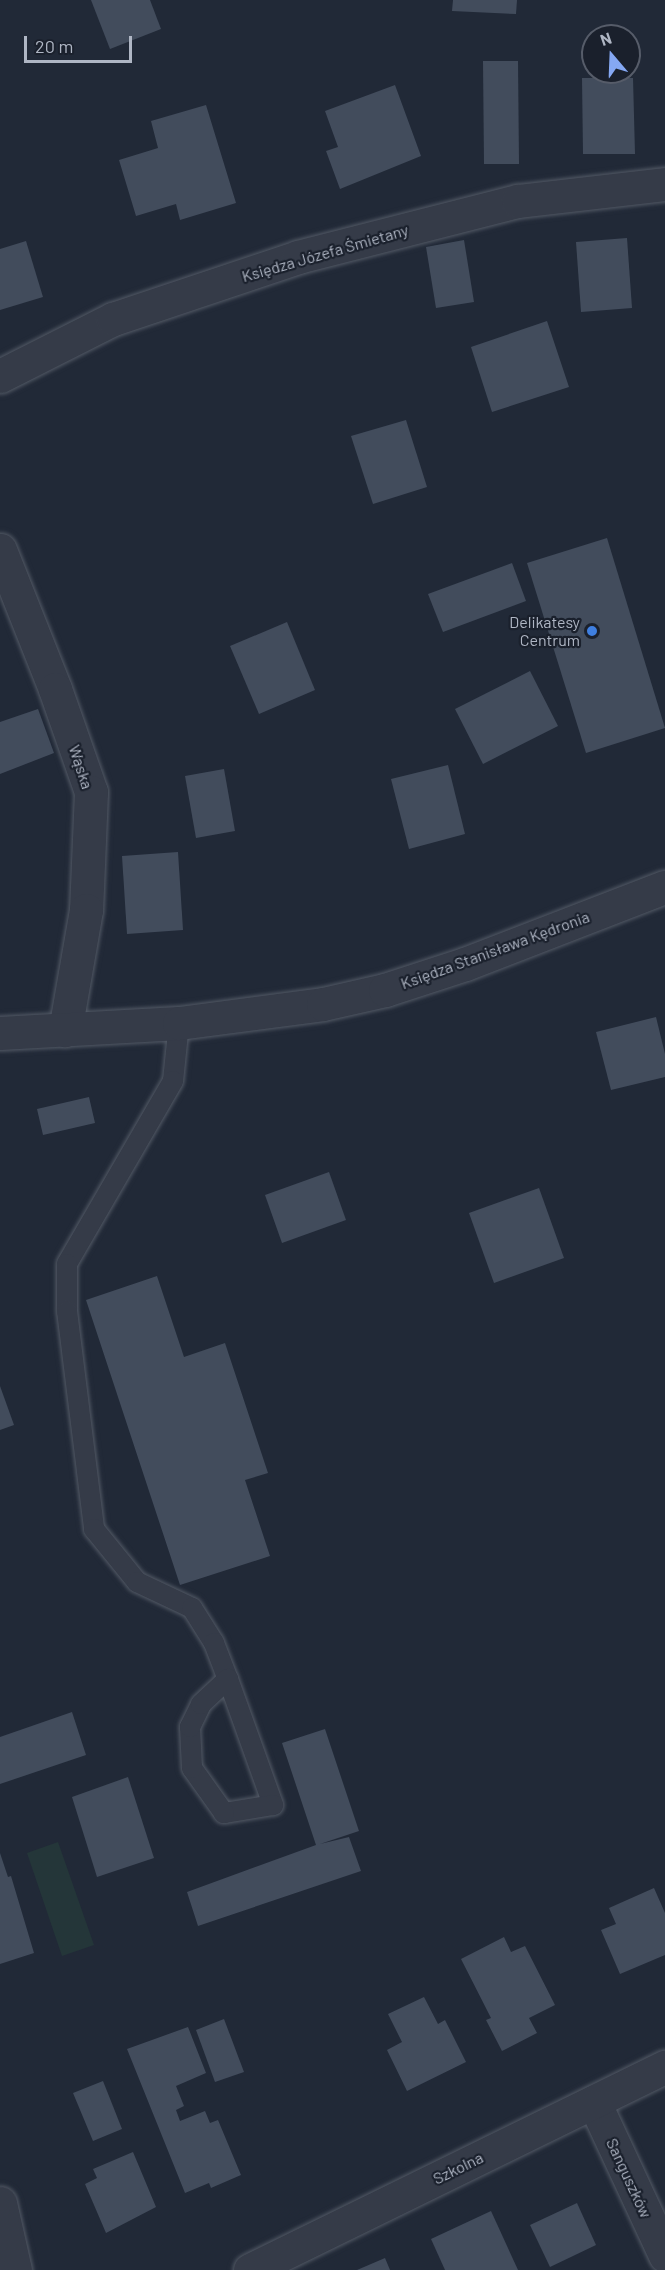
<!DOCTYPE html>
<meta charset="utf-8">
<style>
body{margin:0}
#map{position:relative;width:665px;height:2270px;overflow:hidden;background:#212937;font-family:Barlow,sans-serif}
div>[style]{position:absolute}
.green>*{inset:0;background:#243639}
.building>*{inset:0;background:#424c5c}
.roads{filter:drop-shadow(0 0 2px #525965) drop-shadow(0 0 2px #525965)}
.service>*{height:20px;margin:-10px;padding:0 10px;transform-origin:10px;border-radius:10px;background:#353b48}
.minor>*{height:33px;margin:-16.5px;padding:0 16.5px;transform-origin:16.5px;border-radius:16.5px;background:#353b48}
.dots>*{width:16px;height:16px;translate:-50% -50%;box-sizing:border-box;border:3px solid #1a202c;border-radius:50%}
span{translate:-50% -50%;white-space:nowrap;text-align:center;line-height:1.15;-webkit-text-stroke:4.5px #1a202c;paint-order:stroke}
.street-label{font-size:16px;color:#afb6c4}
.poi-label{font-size:16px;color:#afb6c4}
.right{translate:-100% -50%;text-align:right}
.north{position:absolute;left:581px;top:24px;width:60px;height:60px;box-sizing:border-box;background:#1a202c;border:2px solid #565c69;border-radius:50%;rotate:341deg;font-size:16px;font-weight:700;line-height:24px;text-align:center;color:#afb6c4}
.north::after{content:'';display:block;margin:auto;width:21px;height:27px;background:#85a8f3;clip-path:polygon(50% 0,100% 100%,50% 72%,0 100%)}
.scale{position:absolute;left:24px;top:36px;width:108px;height:27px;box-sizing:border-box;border:3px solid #afb6c4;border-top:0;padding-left:8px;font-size:18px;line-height:21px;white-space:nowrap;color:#afb6c4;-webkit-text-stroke:4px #1a202c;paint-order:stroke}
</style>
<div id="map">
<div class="green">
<i style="clip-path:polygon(58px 1842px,94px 1945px,62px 1956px,27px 1853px)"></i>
</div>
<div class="building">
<i style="clip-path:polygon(91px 0,150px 0,161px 29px,110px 49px)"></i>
<i style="clip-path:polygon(453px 0,517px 0,516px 14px,452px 11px)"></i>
<i style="clip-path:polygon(483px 61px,518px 61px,519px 164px,484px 164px)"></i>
<i style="clip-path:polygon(582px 78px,633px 78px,635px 154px,583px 154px)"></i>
<i style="clip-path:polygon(395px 85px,421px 156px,340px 189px,326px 151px,338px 147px,325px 111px)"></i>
<i style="clip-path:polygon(206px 105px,236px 203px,180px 220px,176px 204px,136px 216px,119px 160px,158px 148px,151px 121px)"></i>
<i style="clip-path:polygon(627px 238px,632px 308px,581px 312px,576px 242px)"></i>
<i style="clip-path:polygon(464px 240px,474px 302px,436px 308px,426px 247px)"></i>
<i style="clip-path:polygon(26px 241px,43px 297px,0 310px,0 249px)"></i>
<i style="clip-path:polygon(547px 321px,569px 387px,492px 412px,471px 347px)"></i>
<i style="clip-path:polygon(406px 420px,427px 487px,373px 504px,351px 436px)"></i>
<i style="clip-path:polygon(607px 538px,665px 728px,586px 753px,527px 563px)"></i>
<i style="clip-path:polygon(512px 563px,526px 601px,443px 632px,428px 594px)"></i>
<i style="clip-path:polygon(287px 622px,315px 690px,259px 714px,230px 646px)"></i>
<i style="clip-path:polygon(530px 671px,558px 726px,483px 764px,455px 709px)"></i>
<i style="clip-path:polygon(38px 709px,54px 753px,0 774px,0 722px)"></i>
<i style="clip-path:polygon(448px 765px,465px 834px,409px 849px,391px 779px)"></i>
<i style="clip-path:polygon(224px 769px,235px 831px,196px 838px,185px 776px)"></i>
<i style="clip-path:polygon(178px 852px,183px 930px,127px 934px,122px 856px)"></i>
<i style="clip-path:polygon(656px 1017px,665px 1054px,665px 1077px,611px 1090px,596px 1032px)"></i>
<i style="clip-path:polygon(89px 1097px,95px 1123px,43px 1135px,37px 1109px)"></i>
<i style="clip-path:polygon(329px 1172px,346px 1220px,282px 1243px,265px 1195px)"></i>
<i style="clip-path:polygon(539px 1188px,564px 1258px,494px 1283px,469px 1213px)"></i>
<i style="clip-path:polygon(157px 1276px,184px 1357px,225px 1343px,268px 1473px,245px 1480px,270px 1556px,180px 1585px,86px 1300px)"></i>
<i style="clip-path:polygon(0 1386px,14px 1425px,0 1430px)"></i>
<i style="clip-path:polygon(72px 1712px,86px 1755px,0 1784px,0 1737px)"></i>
<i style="clip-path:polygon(325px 1729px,359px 1831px,320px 1844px,349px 1837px,361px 1871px,198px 1926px,187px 1892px,316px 1845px,282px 1743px)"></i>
<i style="clip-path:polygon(128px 1777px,154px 1858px,97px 1877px,72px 1797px)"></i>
<i style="clip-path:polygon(0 1853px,8px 1877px,11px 1876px,34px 1953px,0 1964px)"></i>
<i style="clip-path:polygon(654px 1888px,665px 1913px,665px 1955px,620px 1974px,601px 1930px,616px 1924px,609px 1908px)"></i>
<i style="clip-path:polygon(504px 1937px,511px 1952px,525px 1946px,555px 2005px,529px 2018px,537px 2033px,502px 2051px,486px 2020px,491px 2018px,461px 1959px)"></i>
<i style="clip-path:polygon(424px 1997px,438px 2024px,445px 2020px,466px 2062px,407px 2091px,387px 2050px,402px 2042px,388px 2014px)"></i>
<i style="clip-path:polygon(224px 2019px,244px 2072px,215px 2082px,196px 2030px)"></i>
<i style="clip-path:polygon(188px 2027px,206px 2073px,176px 2086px,184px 2106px,176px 2110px,180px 2121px,205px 2111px,210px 2123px,218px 2120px,241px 2175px,211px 2188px,209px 2183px,185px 2193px,127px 2049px)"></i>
<i style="clip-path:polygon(103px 2081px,122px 2129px,93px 2141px,73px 2093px)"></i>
<i style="clip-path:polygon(133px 2152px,156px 2207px,106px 2233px,85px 2184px,97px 2178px,93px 2169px)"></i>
<i style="clip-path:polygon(577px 2203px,596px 2245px,550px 2267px,530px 2225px)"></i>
<i style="clip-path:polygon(491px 2211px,518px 2270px,445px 2270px,431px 2239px)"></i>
<i style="clip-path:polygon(385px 2258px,390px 2270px,357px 2270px)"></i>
</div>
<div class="roads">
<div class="service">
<i style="left:179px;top:1023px;width:58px;rotate:95.9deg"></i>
<i style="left:173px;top:1081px;width:211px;rotate:120.1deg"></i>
<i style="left:67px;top:1264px;width:47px;rotate:90deg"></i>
<i style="left:67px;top:1311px;width:220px;rotate:82.9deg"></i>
<i style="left:94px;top:1529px;width:68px;rotate:50.9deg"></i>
<i style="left:137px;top:1582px;width:61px;rotate:25.3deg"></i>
<i style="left:192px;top:1608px;width:41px;rotate:57.8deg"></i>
<i style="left:214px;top:1643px;width:39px;rotate:69deg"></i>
<i style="left:228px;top:1679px;width:134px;rotate:70.3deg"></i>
<i style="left:273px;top:1805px;width:50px;rotate:170.7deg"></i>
<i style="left:224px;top:1813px;width:55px;rotate:-125.4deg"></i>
<i style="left:192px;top:1768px;width:41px;rotate:-92.8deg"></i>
<i style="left:190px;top:1727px;width:25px;rotate:-64deg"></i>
<i style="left:201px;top:1704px;width:37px;rotate:-43deg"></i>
</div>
<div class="minor">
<i style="left:0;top:376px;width:127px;rotate:-26.8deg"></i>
<i style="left:113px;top:319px;width:195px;rotate:-18.5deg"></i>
<i style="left:298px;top:257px;width:227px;rotate:-14.3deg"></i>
<i style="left:518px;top:201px;width:148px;rotate:-6.6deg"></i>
<i style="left:0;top:550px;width:149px;rotate:68.4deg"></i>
<i style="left:55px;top:689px;width:109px;rotate:70.7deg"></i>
<i style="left:91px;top:792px;width:118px;rotate:92.4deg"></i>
<i style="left:86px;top:910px;width:122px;rotate:99.9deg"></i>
<i style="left:0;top:1033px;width:179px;rotate:-3.2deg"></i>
<i style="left:179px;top:1023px;width:145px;rotate:-7.5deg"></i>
<i style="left:323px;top:1004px;width:64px;rotate:-12.7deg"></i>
<i style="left:385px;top:990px;width:84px;rotate:-18deg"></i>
<i style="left:465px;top:964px;width:214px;rotate:-21.1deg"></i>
<i style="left:594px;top:2102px;width:169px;rotate:65.1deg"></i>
<i style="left:0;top:2203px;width:69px;rotate:77.4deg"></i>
<i style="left:250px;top:2270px;width:462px;rotate:-26.1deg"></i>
</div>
</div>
<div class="dots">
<i style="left:592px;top:631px;background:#3f7fe0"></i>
</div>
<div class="street-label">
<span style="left:325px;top:253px;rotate:-16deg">Księdza Józefa Śmietany</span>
<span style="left:81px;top:767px;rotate:72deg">Wąska</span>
<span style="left:495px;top:950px;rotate:-20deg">Księdza Stanisława Kędronia</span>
<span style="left:458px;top:2168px;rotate:-26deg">Szkolna</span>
<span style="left:629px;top:2178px;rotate:65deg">Sanguszków</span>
</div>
<div class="poi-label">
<span class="right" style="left:580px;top:631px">Delikatesy<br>Centrum</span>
</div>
<div class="north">N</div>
<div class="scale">20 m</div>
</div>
